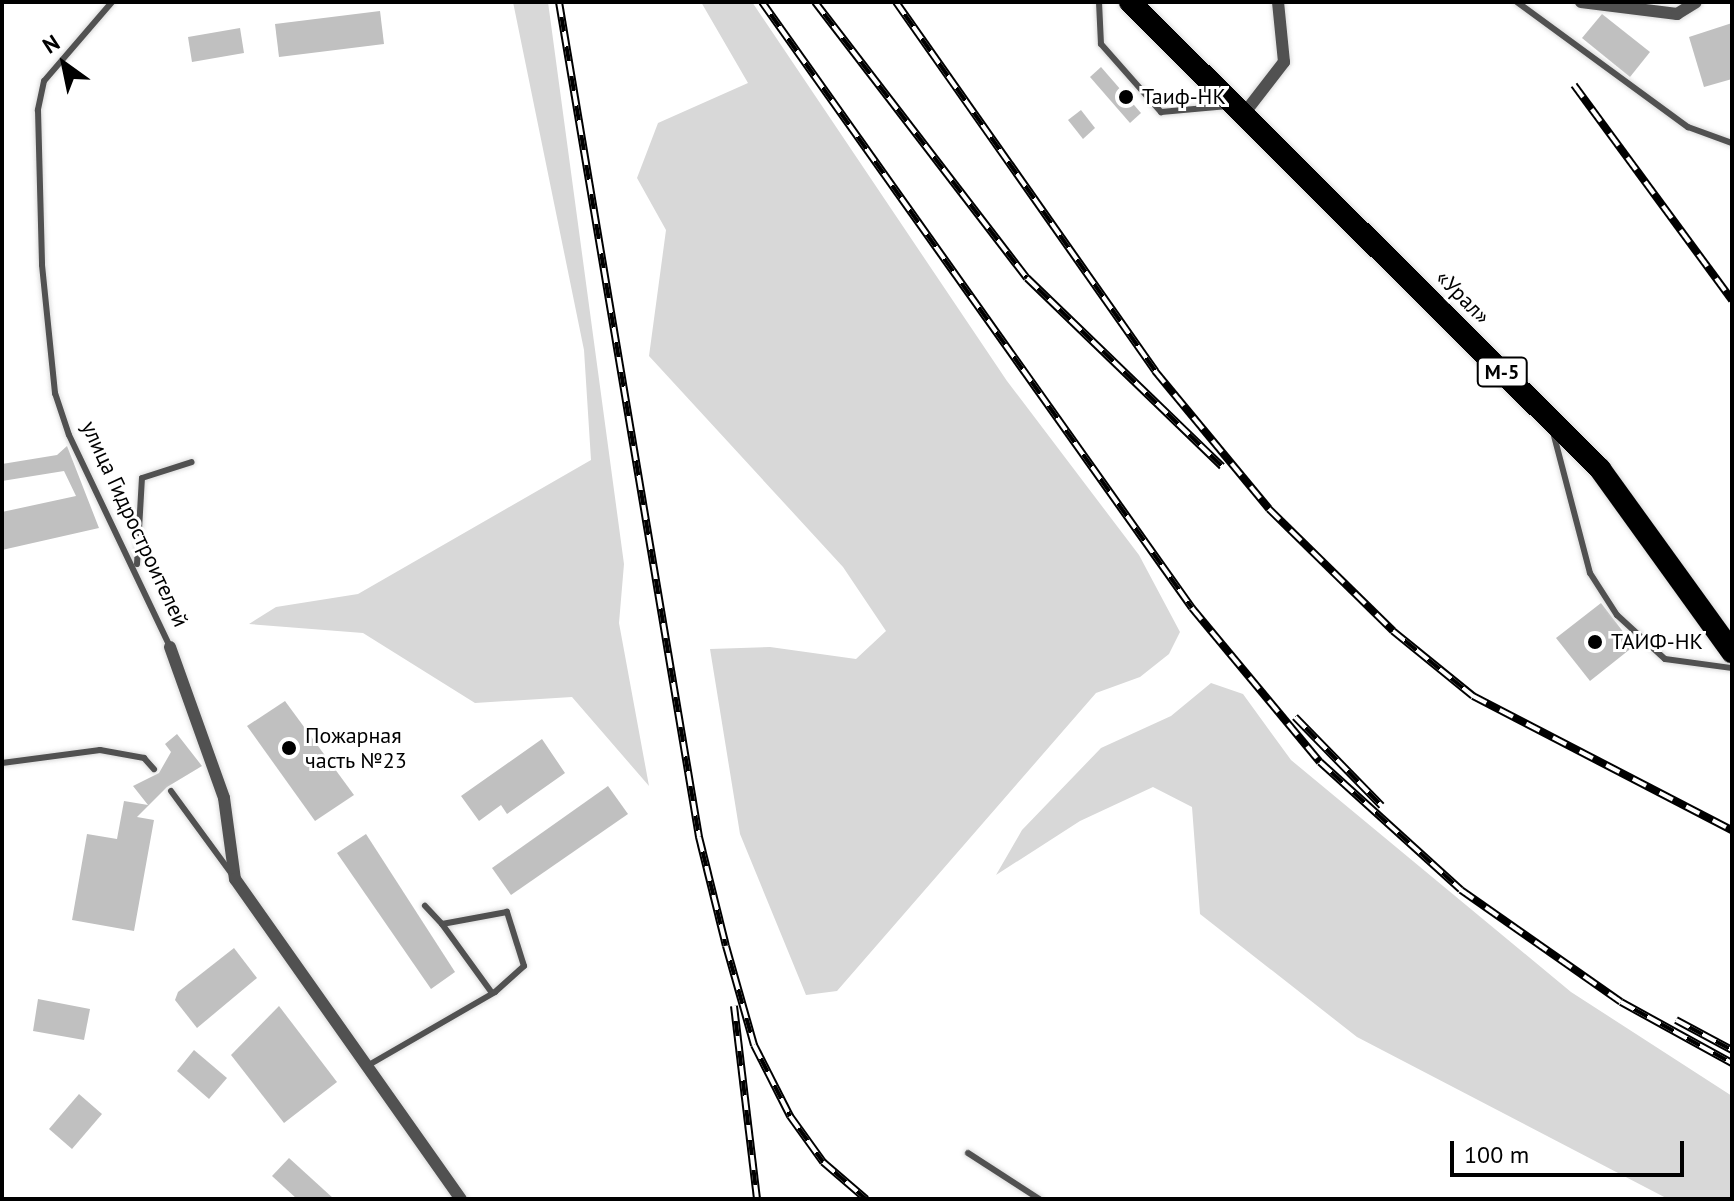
<!DOCTYPE html>
<meta charset="utf-8">
<style>
body{margin:0}
#map{position:relative;width:1734px;height:1201px;overflow:hidden;background:#fff;font-family:"PT Sans",sans-serif}
div>[style]{position:absolute}
.green>*{inset:0;background:#d8d8d8}
.building>*{inset:0;background:#c0c0c0}
.roads{filter:drop-shadow(0 0 2px #dbdbdb) drop-shadow(0 0 2px #dbdbdb)}
.lane>*{height:6px;margin:-3px;padding:0 3px;transform-origin:3px;border-radius:3px;background:#515151}
.street>*{height:12px;margin:-6px;padding:0 6px;transform-origin:6px;border-radius:6px;background:#515151}
.highway>*{height:22px;margin:-11px;padding:0 11px;transform-origin:11px;border-radius:11px;background:#000}
.rail>*{height:8px;margin-top:-4px;transform-origin:0;background:repeating-linear-gradient(90deg,#fff 0 15px,#000 0 30px);box-sizing:border-box;border-block:2px solid #000}
.dots>*{width:22px;height:22px;translate:-50% -50%;box-sizing:border-box;border:4px solid #fff;border-radius:50%}
span{translate:-50% -50%;white-space:nowrap;text-align:center;line-height:1.15;-webkit-text-stroke:6px #fff;paint-order:stroke}
.shield-label span{padding:2px 6px;background:#fff;border:2px solid;border-radius:6px;-webkit-text-stroke-width:0}
.shield-label{font-size:20px;color:#000;font-weight:700}
.poi-label{font-size:22px;color:#000}
.left{translate:0 -50%;text-align:left}
.street-label{font-size:22px;color:#000}
.frame{position:absolute;inset:0;border:4px solid #000;pointer-events:none}
.north{position:absolute;left:24px;top:24px;width:80px;height:80px;-webkit-text-stroke:6px #fff;paint-order:stroke;rotate:327deg;font-size:22px;font-weight:700;line-height:32px;text-align:center;color:#000}
.north::after{content:'';display:block;margin:auto;width:28px;height:36px;background:#000;clip-path:polygon(50% 0,100% 100%,50% 72%,0 100%)}
.scale{position:absolute;left:1450px;top:1141px;width:234px;height:36px;box-sizing:border-box;border:4px solid #000;border-top:0;padding-left:10px;font-size:24px;line-height:28px;white-space:nowrap;color:#000;-webkit-text-stroke:6px #fff;paint-order:stroke}
</style>
<div id="map">
<div class="green">
<i style="clip-path:polygon(513px 2px,548px 2px,624px 564px,619px 623px,649px 786px,572px 697px,475px 703px,363px 633px,249px 624px,276px 607px,358px 594px,591px 460px,584px 350px)"></i>
<i style="clip-path:polygon(701px 2px,752px 2px,1007px 381px,1139px 555px,1180px 632px,1169px 654px,1140px 677px,1096px 693px,837px 991px,806px 995px,740px 834px,710px 649px,770px 647px,856px 659px,886px 631px,843px 567px,649px 356px,666px 230px,637px 178px,658px 123px,748px 83px)"></i>
<i style="clip-path:polygon(1211px 683px,1243px 694px,1291px 760px,1571px 992px,1732px 1096px,1732px 1199px,1668px 1199px,1357px 1037px,1200px 914px,1192px 807px,1153px 787px,1080px 821px,996px 875px,1022px 830px,1101px 748px,1171px 716px)"></i>
</div>
<div class="building">
<i style="clip-path:polygon(380px 11px,384px 44px,279px 57px,275px 24px)"></i>
<i style="clip-path:polygon(1602px 14px,1650px 52px,1630px 77px,1582px 38px)"></i>
<i style="clip-path:polygon(1732px 23px,1732px 79px,1704px 87px,1689px 37px)"></i>
<i style="clip-path:polygon(240px 28px,244px 53px,192px 62px,188px 37px)"></i>
<i style="clip-path:polygon(1101px 67px,1141px 113px,1130px 123px,1090px 77px)"></i>
<i style="clip-path:polygon(1081px 110px,1095px 128px,1083px 139px,1068px 120px)"></i>
<i style="clip-path:polygon(67px 446px,99px 528px,2px 550px,2px 512px,76px 496px,64px 471px,2px 481px,2px 464px,57px 455px)"></i>
<i style="clip-path:polygon(1601px 603px,1634px 646px,1590px 681px,1556px 638px)"></i>
<i style="clip-path:polygon(285px 701px,354px 795px,315px 821px,247px 726px)"></i>
<i style="clip-path:polygon(177px 734px,202px 766px,167px 787px,137px 817px,154px 820px,134px 931px,72px 920px,87px 834px,117px 839px,124px 801px,148px 805px,133px 786px,159px 773px,171px 752px,165px 744px)"></i>
<i style="clip-path:polygon(542px 739px,565px 773px,507px 814px,501px 805px,479px 821px,461px 796px)"></i>
<i style="clip-path:polygon(608px 786px,628px 814px,511px 895px,492px 868px)"></i>
<i style="clip-path:polygon(366px 834px,455px 972px,431px 989px,337px 853px)"></i>
<i style="clip-path:polygon(234px 948px,257px 978px,197px 1028px,175px 1000px,178px 992px)"></i>
<i style="clip-path:polygon(38px 999px,90px 1009px,84px 1040px,33px 1031px)"></i>
<i style="clip-path:polygon(279px 1006px,337px 1082px,284px 1123px,231px 1055px)"></i>
<i style="clip-path:polygon(194px 1050px,227px 1078px,209px 1099px,177px 1071px)"></i>
<i style="clip-path:polygon(79px 1094px,102px 1114px,72px 1149px,49px 1129px)"></i>
<i style="clip-path:polygon(289px 1158px,334px 1199px,297px 1199px,272px 1176px)"></i>
</div>
<div class="roads">
<div class="lane">
<i style="left:112px;top:2px;width:104px;rotate:130.7deg"></i>
<i style="left:44px;top:81px;width:30px;rotate:102deg"></i>
<i style="left:38px;top:110px;width:155px;rotate:88.5deg"></i>
<i style="left:42px;top:265px;width:129px;rotate:84.2deg"></i>
<i style="left:55px;top:393px;width:44px;rotate:71.6deg"></i>
<i style="left:69px;top:435px;width:235px;rotate:64.5deg"></i>
<i style="left:1099px;top:2px;width:42px;rotate:87.3deg"></i>
<i style="left:1101px;top:44px;width:91px;rotate:48.6deg"></i>
<i style="left:1161px;top:112px;width:67px;rotate:-5.1deg"></i>
<i style="left:1517px;top:2px;width:212px;rotate:36.2deg"></i>
<i style="left:1688px;top:127px;width:47px;rotate:20deg"></i>
<i style="left:1553px;top:432px;width:146px;rotate:75.3deg"></i>
<i style="left:1590px;top:573px;width:50px;rotate:57.3deg"></i>
<i style="left:1617px;top:615px;width:65px;rotate:42.5deg"></i>
<i style="left:1665px;top:659px;width:68px;rotate:7.7deg"></i>
<i style="left:137px;top:564px;width:86px;rotate:-86.7deg"></i>
<i style="left:142px;top:478px;width:52px;rotate:-17.7deg"></i>
<i style="left:2px;top:763px;width:99px;rotate:-7.6deg"></i>
<i style="left:100px;top:750px;width:45px;rotate:10.3deg"></i>
<i style="left:144px;top:758px;width:15px;rotate:48deg"></i>
<i style="left:171px;top:791px;width:102px;rotate:53.8deg"></i>
<i style="left:442px;top:924px;width:85px;rotate:54.1deg"></i>
<i style="left:367px;top:1066px;width:148px;rotate:-30deg"></i>
<i style="left:495px;top:992px;width:39px;rotate:-42deg"></i>
<i style="left:524px;top:966px;width:57px;rotate:-107.5deg"></i>
<i style="left:507px;top:912px;width:66px;rotate:169.5deg"></i>
<i style="left:442px;top:924px;width:25px;rotate:-133deg"></i>
<i style="left:968px;top:1153px;width:85px;rotate:32.9deg"></i>
</div>
<div class="street">
<i style="left:1581px;top:2px;width:97px;rotate:7.1deg"></i>
<i style="left:1677px;top:14px;width:22px;rotate:-32deg"></i>
<i style="left:1243px;top:115px;width:67px;rotate:-52.3deg"></i>
<i style="left:1284px;top:62px;width:60px;rotate:-95.7deg"></i>
<i style="left:170px;top:647px;width:160px;rotate:70.3deg"></i>
<i style="left:224px;top:798px;width:82px;rotate:82.3deg"></i>
<i style="left:235px;top:879px;width:392px;rotate:54.8deg"></i>
</div>
<div class="highway">
<i style="left:1130px;top:2px;width:663px;rotate:44.82deg"></i>
<i style="left:1600px;top:469px;width:226px;rotate:54.2deg"></i>
</div>
</div>
<div class="rail">
<i style="left:559px;top:2px;width:847px;rotate:80.48deg"></i>
<i style="left:699px;top:837px;width:112px;rotate:76.1deg"></i>
<i style="left:726px;top:946px;width:103px;rotate:74.2deg"></i>
<i style="left:754px;top:1045px;width:80px;rotate:63.1deg"></i>
<i style="left:790px;top:1116px;width:57px;rotate:54.3deg"></i>
<i style="left:823px;top:1162px;width:57px;rotate:40.7deg"></i>
<i style="left:762px;top:2px;width:743px;rotate:54.64deg"></i>
<i style="left:1192px;top:608px;width:200px;rotate:50.3deg"></i>
<i style="left:1320px;top:762px;width:190px;rotate:42.2deg"></i>
<i style="left:1461px;top:890px;width:195px;rotate:35deg"></i>
<i style="left:1621px;top:1002px;width:127px;rotate:28.8deg"></i>
<i style="left:815px;top:2px;width:348px;rotate:52.5deg"></i>
<i style="left:1027px;top:278px;width:271px;rotate:44deg"></i>
<i style="left:896px;top:2px;width:451px;rotate:54.9deg"></i>
<i style="left:1155px;top:371px;width:179px;rotate:50.4deg"></i>
<i style="left:1269px;top:509px;width:174px;rotate:44.5deg"></i>
<i style="left:1393px;top:631px;width:103px;rotate:39.1deg"></i>
<i style="left:1473px;top:696px;width:292px;rotate:27.4deg"></i>
<i style="left:1574px;top:85px;width:267px;rotate:53.7deg"></i>
<i style="left:1295px;top:717px;width:124px;rotate:45.7deg"></i>
<i style="left:734px;top:1006px;width:194px;rotate:83.2deg"></i>
<i style="left:1676px;top:1020px;width:64px;rotate:28.2deg"></i>
</div>
<div class="dots">
<i style="left:1126px;top:97px;background:#000"></i>
<i style="left:1595px;top:642px;background:#000"></i>
<i style="left:289px;top:748px;background:#000"></i>
</div>
<div class="shield-label">
<span style="left:1502px;top:372px">М-5</span>
</div>
<div class="poi-label">
<span class="left" style="left:1142px;top:97px">Таиф-НК</span>
<span class="left" style="left:1611px;top:642px">ТАИФ-НК</span>
<span class="left" style="left:305px;top:748px">Пожарная<br>часть №23</span>
</div>
<div class="street-label">
<span style="left:1463px;top:297px;rotate:45deg">«Урал»</span>
<span style="left:135px;top:524px;rotate:65deg">улица Гидростроителей</span>
</div>
<div class="frame"></div>
<div class="north">N</div>
<div class="scale">100 m</div>
</div>
